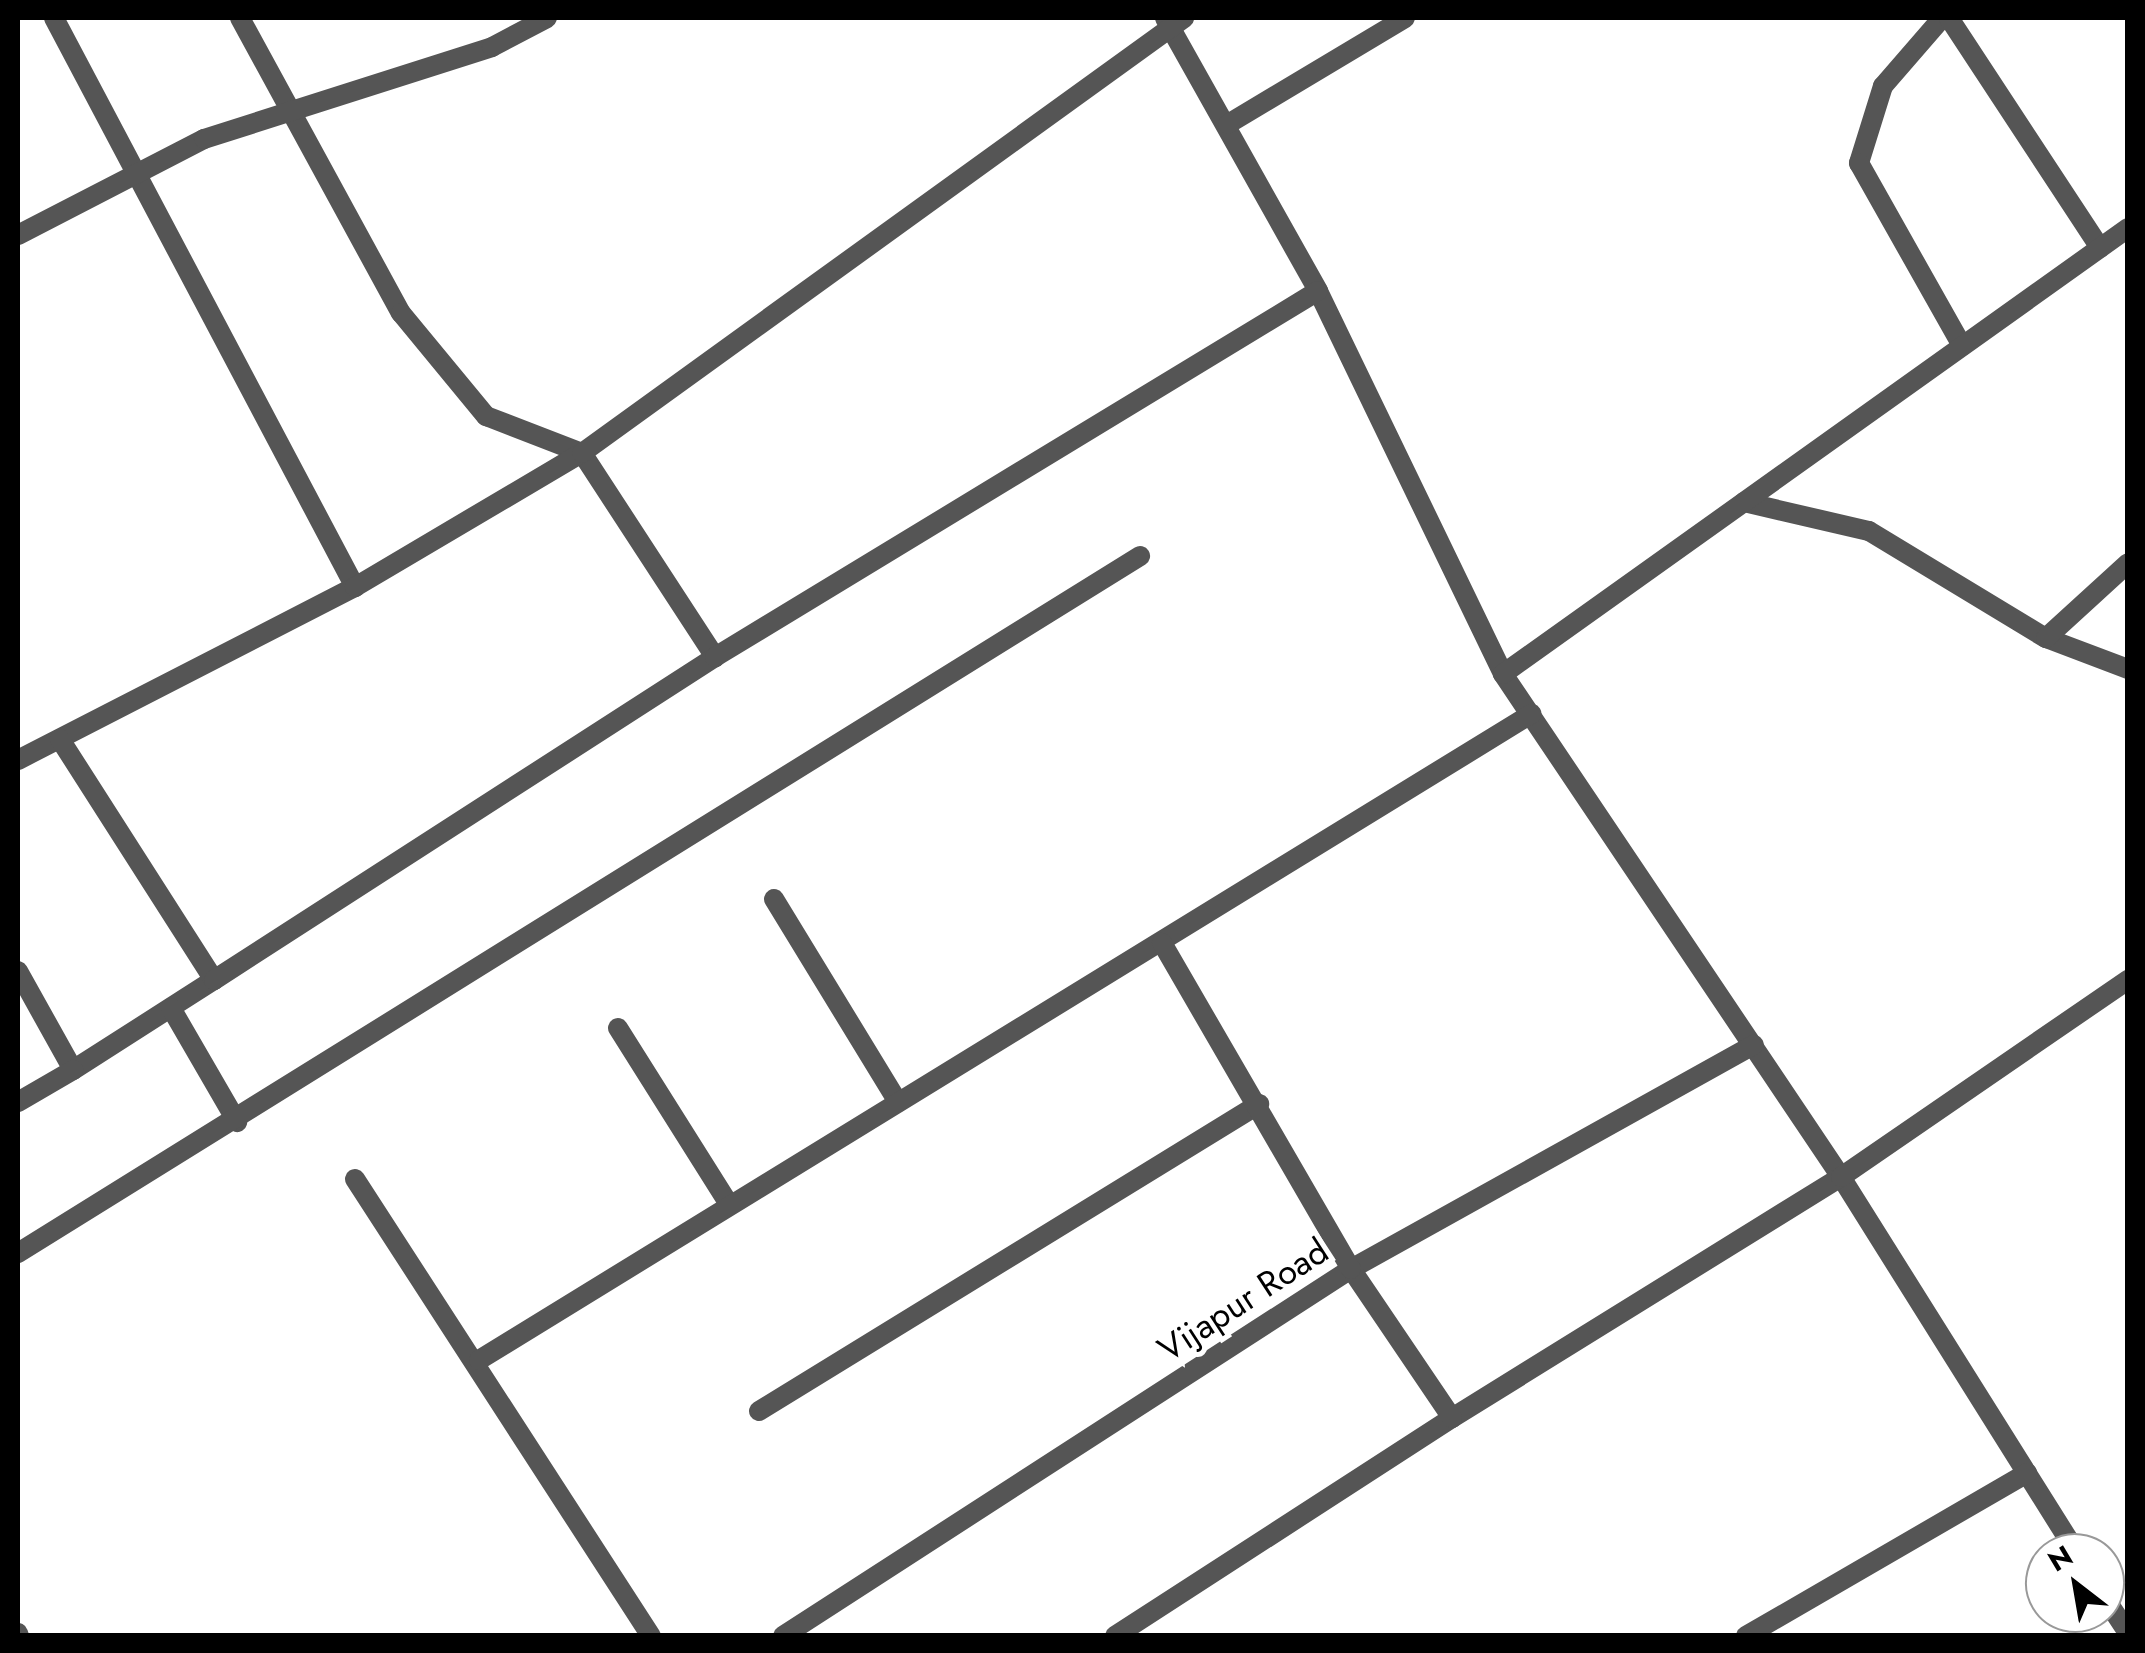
<!DOCTYPE html>
<style>
body{margin:0}
#map{position:relative;width:2145px;height:1653px;overflow:hidden;background:#fff;font-family:Jost,sans-serif}
div>[style]{position:absolute}
.street>*{height:20px;margin:-10px;padding:0 10px;transform-origin:10px;border-radius:10px;background:#555}
span{translate:-50% -50%;white-space:nowrap;text-align:center;line-height:1.15;-webkit-text-stroke:10px #fff;paint-order:stroke}
.street-label{font-size:35px;color:#000}
.frame{position:absolute;inset:0;border:20px solid #000;pointer-events:none}
.north{position:absolute;left:2025px;top:1533px;width:100px;height:100px;box-sizing:border-box;background:#fff;border:2px solid #999;border-radius:50%;rotate:329deg;font-size:28px;font-weight:700;line-height:40px;text-align:center;color:#000}
.north::after{content:'';display:block;margin:auto;width:35px;height:45px;background:#000;clip-path:polygon(50% 0,100% 100%,50% 72%,0 100%)}
</style>
<div id="map">
<div class="street">
<i style="left:54px;top:18px;width:644px;rotate:62.12deg"></i>
<i style="left:240px;top:18px;width:336px;rotate:61.4deg"></i>
<i style="left:401px;top:313px;width:134px;rotate:50.5deg"></i>
<i style="left:486px;top:416px;width:103px;rotate:21.1deg"></i>
<i style="left:582px;top:453px;width:244px;rotate:56.9deg"></i>
<i style="left:1165px;top:18px;width:313px;rotate:60.7deg"></i>
<i style="left:1318px;top:291px;width:425px;rotate:64.2deg"></i>
<i style="left:1503px;top:674px;width:606px;rotate:56.1deg"></i>
<i style="left:1841px;top:1177px;width:444px;rotate:57.9deg"></i>
<i style="left:1942px;top:18px;width:90px;rotate:130.9deg"></i>
<i style="left:1883px;top:86px;width:81px;rotate:107.3deg"></i>
<i style="left:1859px;top:163px;width:210px;rotate:60.6deg"></i>
<i style="left:1949px;top:18px;width:275px;rotate:56.7deg"></i>
<i style="left:1228px;top:124px;width:206px;rotate:-30.9deg"></i>
<i style="left:18px;top:235px;width:209px;rotate:-27.3deg"></i>
<i style="left:204px;top:139px;width:302px;rotate:-17.7deg"></i>
<i style="left:492px;top:47px;width:62px;rotate:-27.8deg"></i>
<i style="left:1744px;top:502px;width:128px;rotate:13.1deg"></i>
<i style="left:1869px;top:531px;width:207px;rotate:31.2deg"></i>
<i style="left:2046px;top:638px;width:88px;rotate:20.7deg"></i>
<i style="left:2046px;top:638px;width:111px;rotate:-42.4deg"></i>
<i style="left:1503px;top:674px;width:768px;rotate:-35.51deg"></i>
<i style="left:18px;top:760px;width:379px;rotate:-27.2deg"></i>
<i style="left:355px;top:587px;width:264px;rotate:-30.6deg"></i>
<i style="left:582px;top:453px;width:743px;rotate:-35.85deg"></i>
<i style="left:774px;top:899px;width:238px;rotate:58.6deg"></i>
<i style="left:18px;top:971px;width:113px;rotate:60.9deg"></i>
<i style="left:73px;top:1070px;width:167px;rotate:-32.6deg"></i>
<i style="left:214px;top:980px;width:286px;rotate:-122.6deg"></i>
<i style="left:214px;top:980px;width:596px;rotate:-32.81deg"></i>
<i style="left:715px;top:657px;width:705px;rotate:-31.26deg"></i>
<i style="left:171px;top:1008px;width:132px;rotate:59.9deg"></i>
<i style="left:618px;top:1028px;width:208px;rotate:57.8deg"></i>
<i style="left:18px;top:1102px;width:64px;rotate:-30.2deg"></i>
<i style="left:355px;top:1179px;width:544px;rotate:57.07deg"></i>
<i style="left:18px;top:1253px;width:1321px;rotate:-31.85deg"></i>
<i style="left:479px;top:1360px;width:1235px;rotate:-31.55deg"></i>
<i style="left:759px;top:1411px;width:587px;rotate:-31.55deg"></i>
<i style="left:1452px;top:1418px;width:458px;rotate:-31.8deg"></i>
<i style="left:1841px;top:1177px;width:348px;rotate:-34.5deg"></i>
<i style="left:2105px;top:1598px;width:42px;rotate:56.7deg"></i>
<i style="left:18px;top:1633px;width:3px;rotate:72deg"></i>
<i style="left:783px;top:1636px;width:676px;rotate:-32.87deg"></i>
<i style="left:1351px;top:1269px;width:461px;rotate:-29.1deg"></i>
<i style="left:1115px;top:1636px;width:401px;rotate:-32.9deg"></i>
<i style="left:1452px;top:1418px;width:180px;rotate:-124.1deg"></i>
<i style="left:1351px;top:1269px;width:377px;rotate:-120.1deg"></i>
<i style="left:1746px;top:1636px;width:325px;rotate:-30.1deg"></i>
</div>
<div class="street-label">
<span style="left:1243px;top:1300px;rotate:-33deg">Vijapur Road</span>
</div>
<div class="frame"></div>
<div class="north">N</div>
</div>
